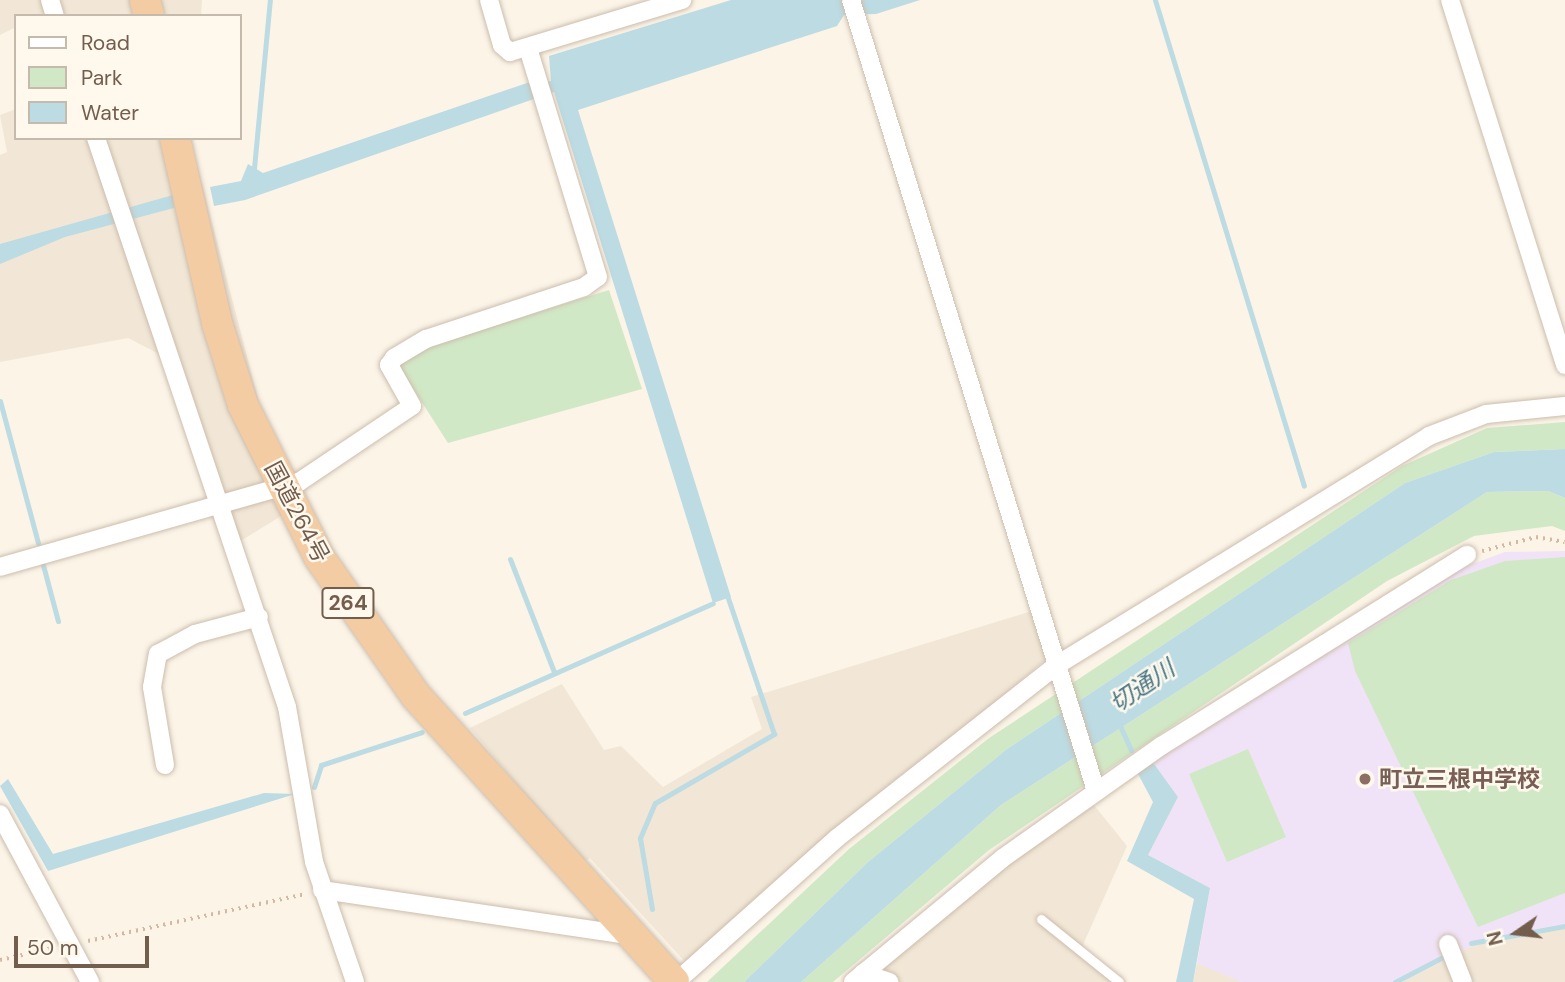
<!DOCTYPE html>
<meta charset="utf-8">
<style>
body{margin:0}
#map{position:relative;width:1565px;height:982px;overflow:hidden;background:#fbf4e7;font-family:"DM Sans","Noto Sans JP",sans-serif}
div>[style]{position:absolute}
.residential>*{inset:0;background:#f2e7d6}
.education>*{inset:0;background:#f1e3f7}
.green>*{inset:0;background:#d1e8c6}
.water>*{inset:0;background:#bcdbe3}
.stream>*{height:5px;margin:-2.5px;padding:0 2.5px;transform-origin:2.5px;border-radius:2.5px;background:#bcdbe3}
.path>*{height:3.5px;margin-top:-1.75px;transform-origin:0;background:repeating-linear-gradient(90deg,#d3b9a3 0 2px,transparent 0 7px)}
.roads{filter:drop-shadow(0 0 2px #ccbdad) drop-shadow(0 0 2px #ccbdad)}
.service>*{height:9px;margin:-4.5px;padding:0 4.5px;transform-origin:4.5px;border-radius:4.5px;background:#fff}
.minor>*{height:18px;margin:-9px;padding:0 9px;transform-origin:9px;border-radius:9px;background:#fff}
.trunk>*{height:30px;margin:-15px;padding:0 15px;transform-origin:15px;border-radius:15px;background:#f3cca3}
.dots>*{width:19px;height:19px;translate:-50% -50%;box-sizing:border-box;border:4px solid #fef8ed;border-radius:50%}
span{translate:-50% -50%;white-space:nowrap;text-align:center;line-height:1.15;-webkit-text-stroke:5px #fef8ed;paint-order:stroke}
.shield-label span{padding:2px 5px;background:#fef8ed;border:2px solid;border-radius:5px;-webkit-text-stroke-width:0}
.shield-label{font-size:21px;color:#735d4d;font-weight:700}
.street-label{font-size:23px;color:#735d4d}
.education-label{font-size:23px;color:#785e54;font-weight:700}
.left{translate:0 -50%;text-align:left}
.water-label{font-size:24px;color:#487685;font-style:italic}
.legend{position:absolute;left:14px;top:14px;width:228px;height:126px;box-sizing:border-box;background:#fef8ed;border:2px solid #c6baad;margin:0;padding:9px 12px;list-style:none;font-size:21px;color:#735d4d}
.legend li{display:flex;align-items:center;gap:14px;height:35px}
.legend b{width:35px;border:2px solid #c6baad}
.north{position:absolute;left:1481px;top:898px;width:70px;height:70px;-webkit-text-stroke:5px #fef8ed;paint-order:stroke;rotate:256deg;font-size:19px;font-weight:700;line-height:28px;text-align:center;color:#735d4d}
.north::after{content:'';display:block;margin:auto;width:24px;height:32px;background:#735d4d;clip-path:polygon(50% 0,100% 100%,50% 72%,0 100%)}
.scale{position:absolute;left:14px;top:936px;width:135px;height:32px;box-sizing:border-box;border:4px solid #735d4d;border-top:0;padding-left:9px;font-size:21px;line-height:24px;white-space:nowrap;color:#735d4d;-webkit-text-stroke:5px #fef8ed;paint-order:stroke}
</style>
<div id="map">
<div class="residential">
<i style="clip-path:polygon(0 0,202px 0,201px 16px,16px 16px,16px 27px,0 35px)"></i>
<i style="clip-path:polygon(16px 109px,16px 138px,190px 138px,259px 402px,304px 502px,229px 548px,163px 356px,128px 338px,0 362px,0 155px,7px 152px,0 115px)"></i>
<i style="clip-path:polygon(1032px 611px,1046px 659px,688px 965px,590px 858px,583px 863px,470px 728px,562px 684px,604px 750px,621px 746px,663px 787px,762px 729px,751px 697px)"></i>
<i style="clip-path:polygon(1094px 805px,1127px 846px,1082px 947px,1127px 982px,869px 982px,1007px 863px)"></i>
<i style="clip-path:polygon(1565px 928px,1565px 982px,1402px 982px,1478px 943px)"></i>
<i style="clip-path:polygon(1197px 963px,1232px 976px,1241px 982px,1193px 982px)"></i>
</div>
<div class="education">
<i style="clip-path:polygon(1565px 551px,1565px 928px,1478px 943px,1402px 982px,1241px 982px,1197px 963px,1210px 888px,1148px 855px,1178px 797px,1152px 761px,1448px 573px,1505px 552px)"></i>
</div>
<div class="green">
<i style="clip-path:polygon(609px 290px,642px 389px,448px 443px,398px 365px,436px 344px)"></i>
<i style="clip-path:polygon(1565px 422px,1565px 449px,1494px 452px,1405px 483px,1007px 749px,868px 862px,744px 982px,707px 982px,849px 849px,989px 738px,1402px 466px,1487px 428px)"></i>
<i style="clip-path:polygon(1548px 491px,1565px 498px,1565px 531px,1552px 526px,1474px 536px,1387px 581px,989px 850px,833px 982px,801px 982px,1001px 805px,1487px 492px)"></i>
<i style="clip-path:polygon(1565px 557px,1565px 893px,1478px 927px,1355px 671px,1348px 643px,1451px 580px,1505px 561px)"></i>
<i style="clip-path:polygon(1248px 749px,1286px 837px,1227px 862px,1189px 774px)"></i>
</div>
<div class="water">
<i style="clip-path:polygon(731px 0,920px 0,876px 14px,844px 15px,837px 26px,578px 110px,731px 597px,713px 603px,554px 92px,245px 200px,214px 206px,210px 187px,241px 181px,248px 164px,263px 173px,527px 83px,551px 81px,549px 56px)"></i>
<i style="clip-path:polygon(173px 195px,174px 208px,65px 237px,0 264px,0 244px)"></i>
<i style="clip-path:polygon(1565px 449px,1565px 498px,1548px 491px,1487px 492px,1001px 805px,801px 982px,744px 982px,868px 862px,1007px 749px,1405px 483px,1494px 452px)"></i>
<i style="clip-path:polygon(1152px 761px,1178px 797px,1148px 855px,1210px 888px,1193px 982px,1176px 982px,1194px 899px,1127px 861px,1153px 802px,1137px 772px)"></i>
<i style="clip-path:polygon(8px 779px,53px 854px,264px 793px,295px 794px,48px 871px,0 786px)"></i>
</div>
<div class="stream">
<i style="left:1155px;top:0;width:508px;rotate:72.96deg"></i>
<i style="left:254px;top:168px;width:169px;rotate:-84.6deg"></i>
<i style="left:0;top:401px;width:147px;rotate:75deg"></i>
<i style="left:510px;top:559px;width:121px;rotate:68.7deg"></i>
<i style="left:43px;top:565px;width:58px;rotate:75deg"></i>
<i style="left:465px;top:713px;width:271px;rotate:-23.9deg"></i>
<i style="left:1118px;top:721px;width:32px;rotate:66deg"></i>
<i style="left:314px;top:787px;width:23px;rotate:-72deg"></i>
<i style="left:321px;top:765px;width:106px;rotate:-18.1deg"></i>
<i style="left:652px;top:909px;width:72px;rotate:-99.6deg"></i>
<i style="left:640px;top:838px;width:38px;rotate:-67deg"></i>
<i style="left:655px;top:803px;width:138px;rotate:-30.1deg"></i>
<i style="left:774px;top:734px;width:144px;rotate:-108.7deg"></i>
<i style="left:1471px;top:943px;width:96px;rotate:-10.3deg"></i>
<i style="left:1395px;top:982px;width:54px;rotate:-27.5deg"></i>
</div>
<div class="path">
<i style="left:1482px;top:551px;width:56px;rotate:-14.5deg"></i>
<i style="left:1536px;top:537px;width:29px;rotate:10deg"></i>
<i style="left:88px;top:941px;width:223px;rotate:-12.2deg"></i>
<i style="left:0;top:960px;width:54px;rotate:-12.8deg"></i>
</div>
<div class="roads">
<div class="service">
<i style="left:1041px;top:919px;width:100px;rotate:38.9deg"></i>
</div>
<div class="minor">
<i style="left:50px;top:0;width:17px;rotate:73deg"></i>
<i style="left:489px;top:0;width:47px;rotate:73.9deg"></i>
<i style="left:502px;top:45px;width:11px;rotate:41deg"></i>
<i style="left:510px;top:52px;width:180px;rotate:-16.8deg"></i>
<i style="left:851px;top:0;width:828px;rotate:72.79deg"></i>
<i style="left:1450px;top:0;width:383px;rotate:72.5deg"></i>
<i style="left:96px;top:138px;width:600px;rotate:71.44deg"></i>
<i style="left:287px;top:707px;width:157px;rotate:80.1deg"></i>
<i style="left:314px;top:862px;width:127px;rotate:71.1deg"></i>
<i style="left:0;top:567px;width:311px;rotate:-15.9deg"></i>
<i style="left:299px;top:482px;width:136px;rotate:-33.9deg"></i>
<i style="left:412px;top:406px;width:47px;rotate:-119.3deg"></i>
<i style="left:389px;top:365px;width:9px;rotate:-54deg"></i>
<i style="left:394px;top:358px;width:37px;rotate:-31deg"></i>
<i style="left:426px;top:339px;width:166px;rotate:-18.2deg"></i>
<i style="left:584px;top:287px;width:17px;rotate:-36deg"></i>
<i style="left:598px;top:277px;width:239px;rotate:-107deg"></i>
<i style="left:165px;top:765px;width:79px;rotate:-99.5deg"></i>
<i style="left:152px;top:687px;width:34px;rotate:-80deg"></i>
<i style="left:158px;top:654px;width:42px;rotate:-28.4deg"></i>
<i style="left:195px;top:634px;width:66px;rotate:-14.9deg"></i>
<i style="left:0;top:814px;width:191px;rotate:61.8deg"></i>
<i style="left:322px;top:890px;width:309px;rotate:8.4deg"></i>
<i style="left:1448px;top:944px;width:41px;rotate:68.5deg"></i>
<i style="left:863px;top:973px;width:28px;rotate:19deg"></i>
<i style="left:676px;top:982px;width:216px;rotate:-41.8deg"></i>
<i style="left:837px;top:838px;width:280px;rotate:-38.2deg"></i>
<i style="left:1057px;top:665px;width:437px;rotate:-31.6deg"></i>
<i style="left:1429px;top:436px;width:61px;rotate:-21.1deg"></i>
<i style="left:1486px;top:414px;width:79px;rotate:-5.8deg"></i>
<i style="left:853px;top:982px;width:195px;rotate:-39.6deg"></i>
<i style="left:1003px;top:858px;width:194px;rotate:-35.3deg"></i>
<i style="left:1161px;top:746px;width:361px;rotate:-32deg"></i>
</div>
<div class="trunk">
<i style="left:145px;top:0;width:16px;rotate:76deg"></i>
<i style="left:175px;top:138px;width:190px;rotate:77.2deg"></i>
<i style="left:217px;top:323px;width:86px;rotate:72.4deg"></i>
<i style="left:243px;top:405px;width:170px;rotate:63.4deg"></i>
<i style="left:319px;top:557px;width:169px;rotate:55.1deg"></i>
<i style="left:416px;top:696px;width:385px;rotate:47.9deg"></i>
</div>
</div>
<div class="dots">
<i style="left:1365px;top:779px;background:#8d6e63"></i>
</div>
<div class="shield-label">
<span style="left:348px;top:603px">264</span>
</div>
<div class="street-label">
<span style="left:297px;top:512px;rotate:62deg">国道264号</span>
</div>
<div class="education-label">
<span class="left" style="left:1379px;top:779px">町立三根中学校</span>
</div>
<div class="water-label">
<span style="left:1142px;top:686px;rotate:-34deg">切通川</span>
</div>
<ul class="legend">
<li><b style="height:9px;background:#fff"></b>Road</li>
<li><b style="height:19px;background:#d1e8c6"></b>Park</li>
<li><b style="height:19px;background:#bcdbe3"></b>Water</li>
</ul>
<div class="north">N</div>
<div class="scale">50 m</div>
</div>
